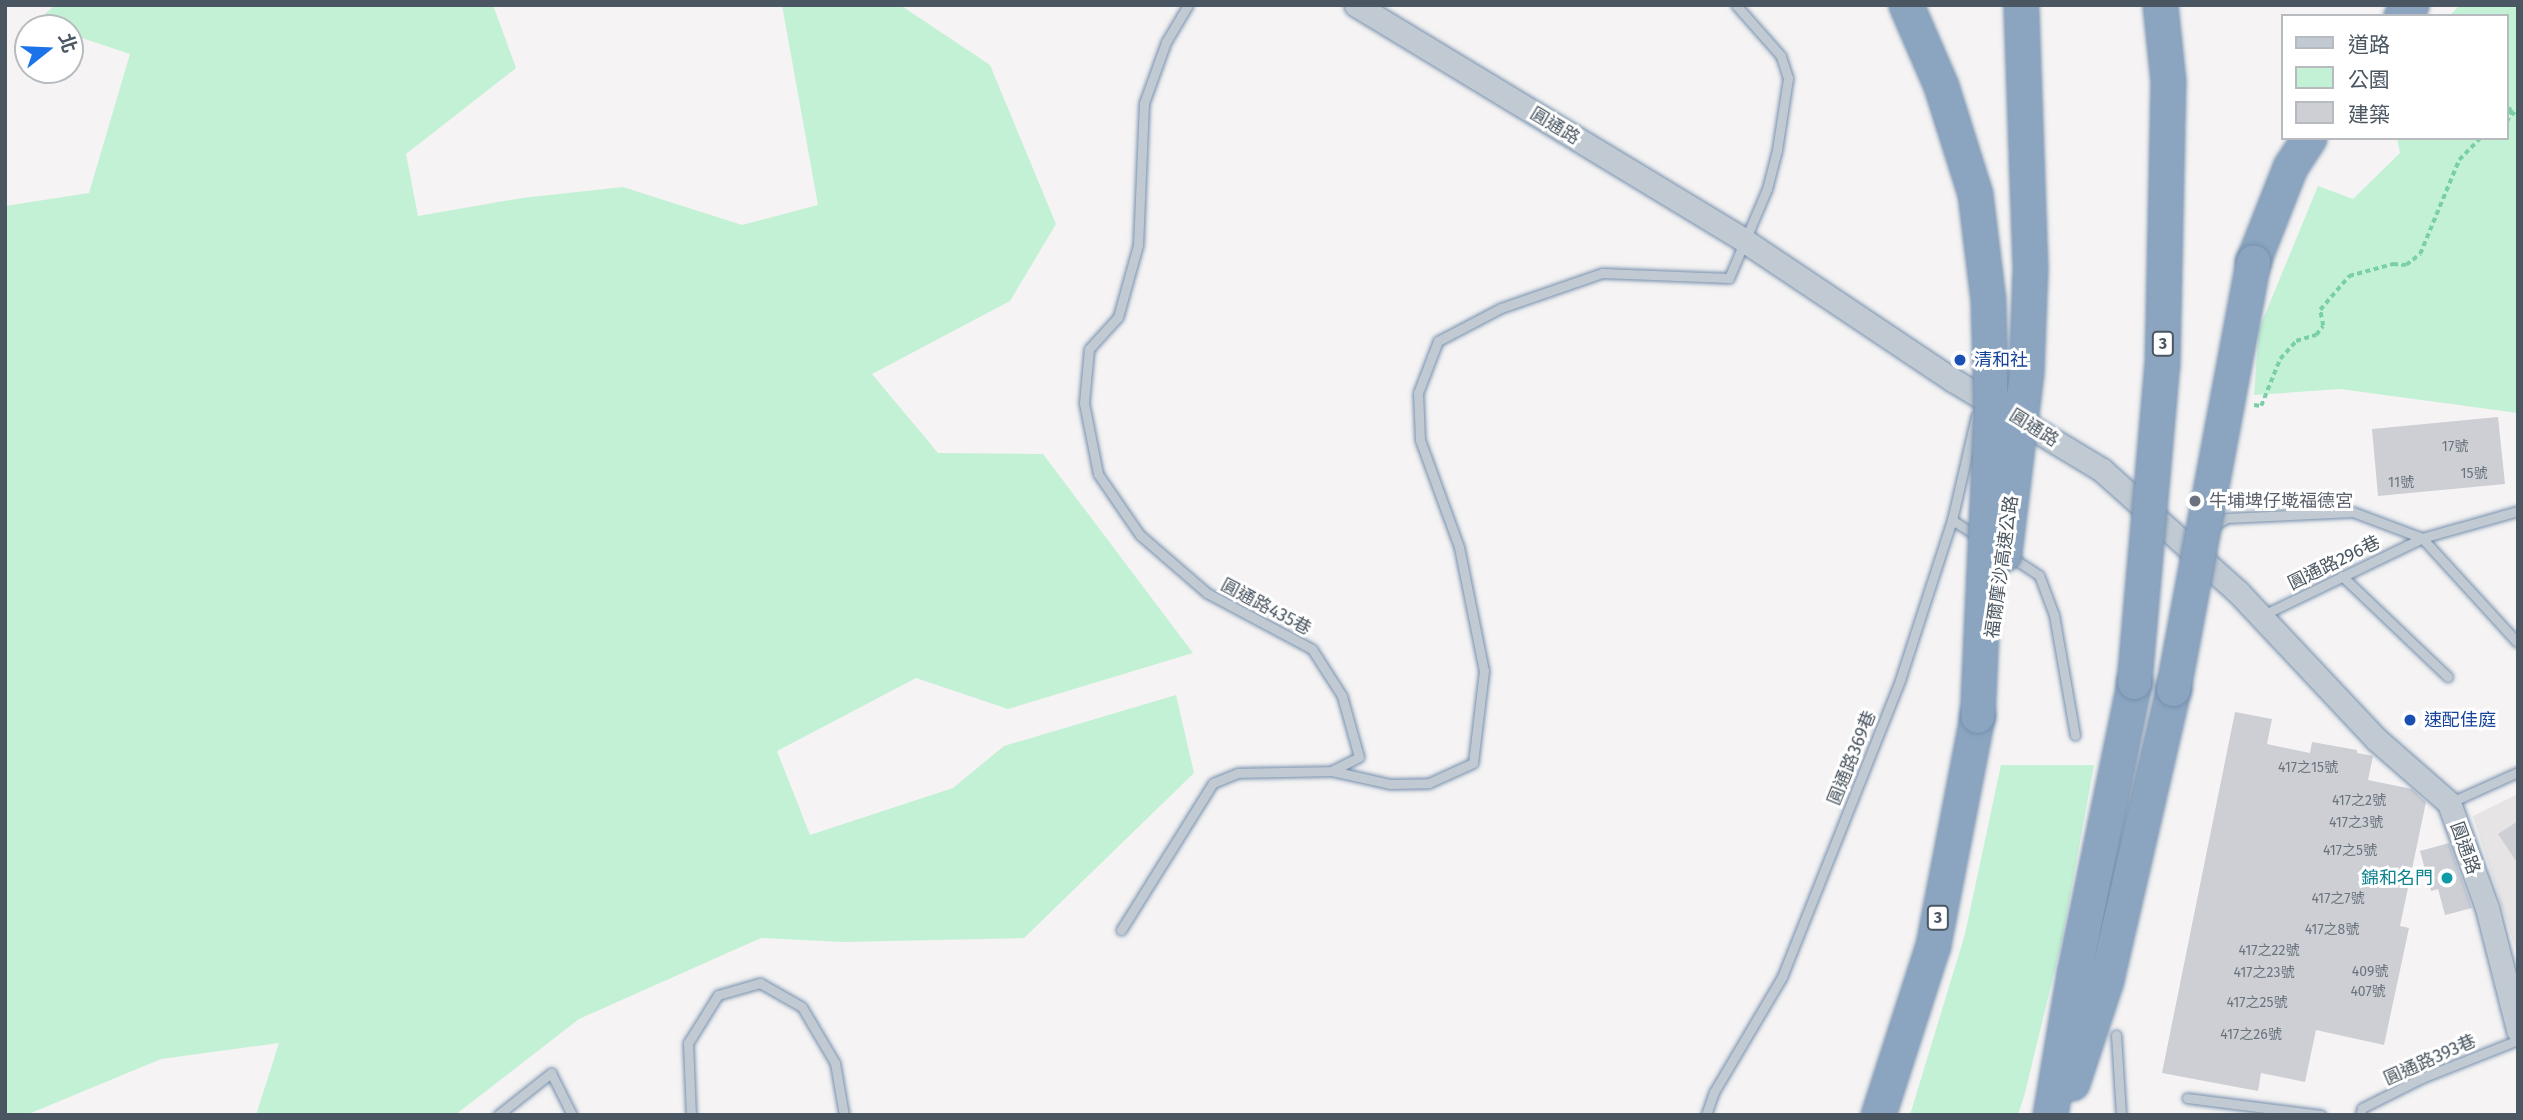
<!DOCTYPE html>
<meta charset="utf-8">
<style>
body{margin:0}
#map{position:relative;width:2523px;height:1120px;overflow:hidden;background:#f5f3f3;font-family:"Fira Sans","Noto Sans TC",sans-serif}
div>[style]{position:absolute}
.education>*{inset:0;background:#e6e4e5}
.green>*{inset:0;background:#c3f1d5}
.building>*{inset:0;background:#cdcfd5}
.path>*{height:3.5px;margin-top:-1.75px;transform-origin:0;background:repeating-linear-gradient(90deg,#7ad0a6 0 5px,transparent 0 8.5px)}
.roads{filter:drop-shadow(0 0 2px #7690ad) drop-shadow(0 0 2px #7690ad)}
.service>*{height:9px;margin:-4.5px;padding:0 4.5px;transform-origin:4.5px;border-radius:4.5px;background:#c1cad2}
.tertiary>*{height:23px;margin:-11.5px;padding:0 11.5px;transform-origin:11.5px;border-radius:11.5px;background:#c1cad2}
.motorway>*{height:33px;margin:-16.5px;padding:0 16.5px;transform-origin:16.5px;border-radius:16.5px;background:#8ba5c1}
.bridges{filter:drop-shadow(0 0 2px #7690ad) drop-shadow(0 0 2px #7690ad)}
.motorway-bridge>*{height:33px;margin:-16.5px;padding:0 16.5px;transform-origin:16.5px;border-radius:16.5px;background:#8ba5c1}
.dots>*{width:19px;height:19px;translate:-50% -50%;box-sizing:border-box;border:4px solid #fff;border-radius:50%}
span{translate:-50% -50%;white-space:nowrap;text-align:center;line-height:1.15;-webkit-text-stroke:6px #fff;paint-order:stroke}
.number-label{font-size:14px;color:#6b747e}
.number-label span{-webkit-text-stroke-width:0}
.shield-label span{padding:2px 5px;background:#fff;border:2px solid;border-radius:5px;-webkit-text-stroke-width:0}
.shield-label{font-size:16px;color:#4a5661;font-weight:700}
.street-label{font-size:18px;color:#4a5661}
.transit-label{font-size:18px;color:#164399}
.left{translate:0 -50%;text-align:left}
.worship-label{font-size:18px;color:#5b616d}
.culture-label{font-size:18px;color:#0d838f}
.right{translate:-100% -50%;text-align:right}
.frame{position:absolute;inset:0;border:7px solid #4a5661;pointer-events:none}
.legend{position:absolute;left:2281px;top:14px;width:228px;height:126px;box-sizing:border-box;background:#fff;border:2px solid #b7bbc0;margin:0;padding:9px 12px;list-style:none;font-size:21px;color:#4a5661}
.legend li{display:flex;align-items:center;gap:14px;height:35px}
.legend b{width:35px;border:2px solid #b7bbc0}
.north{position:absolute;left:14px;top:14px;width:70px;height:70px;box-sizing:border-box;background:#fff;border:2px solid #b7bbc0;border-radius:50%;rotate:72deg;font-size:19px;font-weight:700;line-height:28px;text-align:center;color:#4a5661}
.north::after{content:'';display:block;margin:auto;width:24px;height:32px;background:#1a73e8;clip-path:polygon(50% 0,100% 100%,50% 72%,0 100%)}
</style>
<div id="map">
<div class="education">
<i style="clip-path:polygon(2518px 794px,2518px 957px,2473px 816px)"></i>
</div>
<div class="green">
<i style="clip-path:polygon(55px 5px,493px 5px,516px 68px,406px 154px,418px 216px,522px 198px,623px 187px,742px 225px,818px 205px,782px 5px,900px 5px,990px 65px,1056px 224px,1010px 301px,872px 374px,938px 453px,1043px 454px,1193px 653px,1008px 709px,916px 678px,777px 751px,810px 835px,953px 788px,1004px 746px,1176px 695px,1194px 773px,1024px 938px,843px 942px,761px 938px,579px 1019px,455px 1115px,256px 1115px,279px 1043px,161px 1059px,26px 1115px,5px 1115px,5px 206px,89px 193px,130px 54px,70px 34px,70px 28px,53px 28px,36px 22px)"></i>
<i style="clip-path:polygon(2460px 5px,2518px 5px,2518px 413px,2340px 389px,2254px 395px,2259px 329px,2318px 186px,2353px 199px,2400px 153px,2397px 138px,2507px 138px,2507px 16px,2449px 16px)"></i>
<i style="clip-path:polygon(2001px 765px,2094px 765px,2062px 940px,2025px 1093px,2018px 1115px,1910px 1115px,1965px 934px)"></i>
</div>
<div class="building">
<i style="clip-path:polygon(2498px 417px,2505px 484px,2378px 496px,2372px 429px)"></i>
<i style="clip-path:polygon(2235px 712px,2272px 719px,2267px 744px,2310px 753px,2312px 742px,2357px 750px,2357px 753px,2373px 756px,2368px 780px,2412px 789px,2426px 802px,2400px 926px,2409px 928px,2384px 1045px,2316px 1030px,2305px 1082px,2261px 1073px,2258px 1091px,2162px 1073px)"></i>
<i style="clip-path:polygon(2518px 821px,2518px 864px,2498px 834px)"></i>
<i style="clip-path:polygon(2449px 843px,2472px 908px,2445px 915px,2438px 889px,2431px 891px,2420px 851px)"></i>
</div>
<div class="path">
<i style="left:2507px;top:108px;width:5px;rotate:22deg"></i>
<i style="left:2512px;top:110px;width:14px;rotate:111deg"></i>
<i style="left:2511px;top:112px;width:9px;rotate:36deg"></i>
<i style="left:2254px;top:405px;width:7px;rotate:8deg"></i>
<i style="left:2261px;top:406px;width:51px;rotate:-68deg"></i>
<i style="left:2280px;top:359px;width:24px;rotate:-48deg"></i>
<i style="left:2296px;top:341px;width:21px;rotate:-17deg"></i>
<i style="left:2316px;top:335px;width:11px;rotate:-52deg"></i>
<i style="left:2323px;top:326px;width:16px;rotate:-101deg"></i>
<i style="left:2320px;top:310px;width:45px;rotate:-49.5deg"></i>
<i style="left:2349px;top:276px;width:46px;rotate:-15.3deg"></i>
<i style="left:2393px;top:264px;width:13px;rotate:4deg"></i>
<i style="left:2406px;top:265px;width:18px;rotate:-38deg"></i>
<i style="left:2420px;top:254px;width:102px;rotate:-67.5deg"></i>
<i style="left:2459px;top:160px;width:30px;rotate:-46deg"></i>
</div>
<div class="roads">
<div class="service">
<i style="left:1188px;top:5px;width:43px;rotate:120.7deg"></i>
<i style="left:1166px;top:42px;width:65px;rotate:109.8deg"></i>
<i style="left:1144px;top:103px;width:142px;rotate:92.4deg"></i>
<i style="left:1138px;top:245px;width:75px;rotate:105.5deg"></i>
<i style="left:1118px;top:317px;width:43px;rotate:132.2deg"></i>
<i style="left:1089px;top:349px;width:54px;rotate:95.3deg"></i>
<i style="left:1084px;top:403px;width:72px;rotate:78.8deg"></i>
<i style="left:1098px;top:474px;width:74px;rotate:55.5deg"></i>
<i style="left:1140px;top:535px;width:89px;rotate:40.9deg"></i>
<i style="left:1207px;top:593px;width:119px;rotate:28.1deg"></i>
<i style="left:1312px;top:649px;width:56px;rotate:57.4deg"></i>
<i style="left:1342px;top:696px;width:63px;rotate:74.4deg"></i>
<i style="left:1359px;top:757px;width:30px;rotate:153deg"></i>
<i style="left:1332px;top:771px;width:59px;rotate:12.6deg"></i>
<i style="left:1390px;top:784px;width:39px;rotate:-1deg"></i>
<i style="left:1429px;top:783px;width:48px;rotate:-24.4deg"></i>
<i style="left:1473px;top:763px;width:93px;rotate:-83.2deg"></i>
<i style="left:1484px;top:671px;width:126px;rotate:-101.4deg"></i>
<i style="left:1459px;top:547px;width:114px;rotate:-110deg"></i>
<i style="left:1420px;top:440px;width:47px;rotate:-92.4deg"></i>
<i style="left:1418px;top:393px;width:56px;rotate:-69deg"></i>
<i style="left:1438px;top:341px;width:71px;rotate:-27.6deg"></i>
<i style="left:1501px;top:308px;width:107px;rotate:-19.1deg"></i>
<i style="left:1602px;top:273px;width:127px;rotate:2.3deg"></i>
<i style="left:1729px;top:278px;width:97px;rotate:-66.9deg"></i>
<i style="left:1767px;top:189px;width:40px;rotate:-75.6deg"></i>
<i style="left:1777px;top:150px;width:73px;rotate:-81.3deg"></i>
<i style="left:1788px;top:78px;width:23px;rotate:-108deg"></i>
<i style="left:1781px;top:56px;width:68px;rotate:-131.4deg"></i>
<i style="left:1952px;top:520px;width:32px;rotate:32deg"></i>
<i style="left:2212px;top:526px;width:17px;rotate:-28deg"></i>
<i style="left:2227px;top:518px;width:126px;rotate:-2.7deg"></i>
<i style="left:2353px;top:512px;width:74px;rotate:20.6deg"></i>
<i style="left:2422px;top:538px;width:100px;rotate:-15.7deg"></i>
<i style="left:2008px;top:555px;width:37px;rotate:33deg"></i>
<i style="left:2039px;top:575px;width:43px;rotate:69.4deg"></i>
<i style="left:2054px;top:615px;width:122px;rotate:80.1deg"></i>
<i style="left:2342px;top:576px;width:146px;rotate:43.6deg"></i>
<i style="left:2261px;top:616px;width:179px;rotate:-25.8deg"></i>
<i style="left:2422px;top:538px;width:141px;rotate:47.6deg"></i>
<i style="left:2449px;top:803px;width:76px;rotate:-24.2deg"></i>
<i style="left:1121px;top:930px;width:173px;rotate:-58deg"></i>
<i style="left:1213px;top:783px;width:27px;rotate:-22deg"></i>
<i style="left:1238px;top:773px;width:94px;rotate:-1.2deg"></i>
<i style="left:2116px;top:1035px;width:80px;rotate:86.4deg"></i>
<i style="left:2187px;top:1098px;width:135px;rotate:7.2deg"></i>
<i style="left:498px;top:1115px;width:68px;rotate:-38.4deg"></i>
<i style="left:551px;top:1073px;width:47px;rotate:63.4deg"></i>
<i style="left:691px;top:1115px;width:72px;rotate:-92.4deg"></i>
<i style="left:688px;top:1043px;width:57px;rotate:-58deg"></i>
<i style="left:718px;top:995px;width:44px;rotate:-15.9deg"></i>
<i style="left:760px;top:983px;width:48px;rotate:29.7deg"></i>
<i style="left:802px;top:1007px;width:65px;rotate:59.5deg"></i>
<i style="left:835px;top:1063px;width:53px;rotate:80.2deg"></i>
<i style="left:1706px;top:1115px;width:24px;rotate:-71deg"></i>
<i style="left:1714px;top:1092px;width:134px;rotate:-59.4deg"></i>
<i style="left:1782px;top:977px;width:320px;rotate:-68.3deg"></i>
<i style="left:1900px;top:680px;width:168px;rotate:-72deg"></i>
<i style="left:1952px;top:520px;width:107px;rotate:-77deg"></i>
<i style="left:2360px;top:1115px;width:7px;rotate:-74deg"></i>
<i style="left:2362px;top:1108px;width:67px;rotate:-26.6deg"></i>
<i style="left:2422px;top:1078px;width:103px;rotate:-21.6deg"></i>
</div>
<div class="tertiary">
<i style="left:1356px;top:5px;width:455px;rotate:31.2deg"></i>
<i style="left:1745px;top:241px;width:250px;rotate:33.8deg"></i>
<i style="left:1953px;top:380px;width:174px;rotate:31.1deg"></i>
<i style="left:2102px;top:470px;width:183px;rotate:41.9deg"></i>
<i style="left:2238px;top:592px;width:202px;rotate:46.8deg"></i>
<i style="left:2376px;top:739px;width:97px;rotate:41.2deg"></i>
<i style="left:2449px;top:803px;width:112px;rotate:70.1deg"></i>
<i style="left:2487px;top:908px;width:126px;rotate:75.7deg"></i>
</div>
<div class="motorway">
<i style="left:2401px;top:16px;width:15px;rotate:-48deg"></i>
<i style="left:2253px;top:261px;width:101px;rotate:-68.5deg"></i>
<i style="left:2290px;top:167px;width:35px;rotate:-57deg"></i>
<i style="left:2072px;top:1083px;width:108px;rotate:-71.7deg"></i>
<i style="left:2106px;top:980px;width:299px;rotate:-77deg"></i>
<i style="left:1878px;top:1115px;width:179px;rotate:-72.1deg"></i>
<i style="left:1933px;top:945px;width:233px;rotate:-79.1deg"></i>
<i style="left:2050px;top:1115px;width:144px;rotate:-80.4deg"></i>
<i style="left:2074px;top:973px;width:297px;rotate:-78.3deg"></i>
</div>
</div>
<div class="bridges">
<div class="motorway-bridge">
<i style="left:1906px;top:5px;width:88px;rotate:66.6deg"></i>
<i style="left:1941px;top:86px;width:113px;rotate:72.5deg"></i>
<i style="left:1975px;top:194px;width:107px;rotate:83deg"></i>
<i style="left:1988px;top:300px;width:112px;rotate:88.5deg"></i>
<i style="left:1991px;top:412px;width:304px;rotate:92.6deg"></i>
<i style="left:2004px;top:554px;width:182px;rotate:-83.1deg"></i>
<i style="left:2026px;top:373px;width:106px;rotate:-87.8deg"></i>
<i style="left:2030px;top:267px;width:262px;rotate:-92deg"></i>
<i style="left:2134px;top:682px;width:318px;rotate:-85deg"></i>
<i style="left:2162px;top:365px;width:284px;rotate:-88.8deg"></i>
<i style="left:2168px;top:81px;width:76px;rotate:-96deg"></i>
<i style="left:2173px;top:689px;width:435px;rotate:-79.4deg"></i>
</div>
</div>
<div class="dots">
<i style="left:1960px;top:360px;background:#1a4fb4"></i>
<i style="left:2195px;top:501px;background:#6b7280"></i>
<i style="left:2410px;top:720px;background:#1a4fb4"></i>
<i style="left:2447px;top:878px;background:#0f9aa8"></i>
</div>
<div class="number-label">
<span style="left:2455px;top:447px">17號</span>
<span style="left:2474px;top:474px">15號</span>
<span style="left:2401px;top:483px">11號</span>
<span style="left:2308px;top:768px">417之15號</span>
<span style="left:2359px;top:801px">417之2號</span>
<span style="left:2356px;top:823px">417之3號</span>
<span style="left:2350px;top:851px">417之5號</span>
<span style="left:2338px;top:899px">417之7號</span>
<span style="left:2332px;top:930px">417之8號</span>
<span style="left:2269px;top:951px">417之22號</span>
<span style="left:2370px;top:972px">409號</span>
<span style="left:2264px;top:973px">417之23號</span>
<span style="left:2368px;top:992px">407號</span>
<span style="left:2257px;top:1003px">417之25號</span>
<span style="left:2251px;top:1035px">417之26號</span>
</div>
<div class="shield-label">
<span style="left:2163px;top:344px">3</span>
<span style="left:1938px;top:918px">3</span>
</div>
<div class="street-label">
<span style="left:1555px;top:126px;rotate:31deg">圓通路</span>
<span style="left:2034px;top:428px;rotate:32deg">圓通路</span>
<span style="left:2334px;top:563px;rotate:-26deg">圓通路296巷</span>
<span style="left:2002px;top:567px;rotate:-82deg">福爾摩沙高速公路</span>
<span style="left:1266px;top:607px;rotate:28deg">圓通路435巷</span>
<span style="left:1852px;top:758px;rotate:-68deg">圓通路369巷</span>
<span style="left:2465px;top:848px;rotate:70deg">圓通路</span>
<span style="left:2430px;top:1060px;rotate:-24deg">圓通路393巷</span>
</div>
<div class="transit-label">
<span class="left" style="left:1974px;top:360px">清和社</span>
<span class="left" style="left:2424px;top:720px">速配佳庭</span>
</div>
<div class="worship-label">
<span class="left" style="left:2209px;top:501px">牛埔埤仔墘福德宮</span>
</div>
<div class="culture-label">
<span class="right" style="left:2433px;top:878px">錦和名門</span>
</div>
<div class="frame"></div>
<ul class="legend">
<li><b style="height:9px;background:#c1cad2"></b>道路</li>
<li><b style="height:19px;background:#c3f1d5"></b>公園</li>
<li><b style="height:19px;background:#cdcfd5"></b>建築</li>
</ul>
<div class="north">北</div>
</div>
